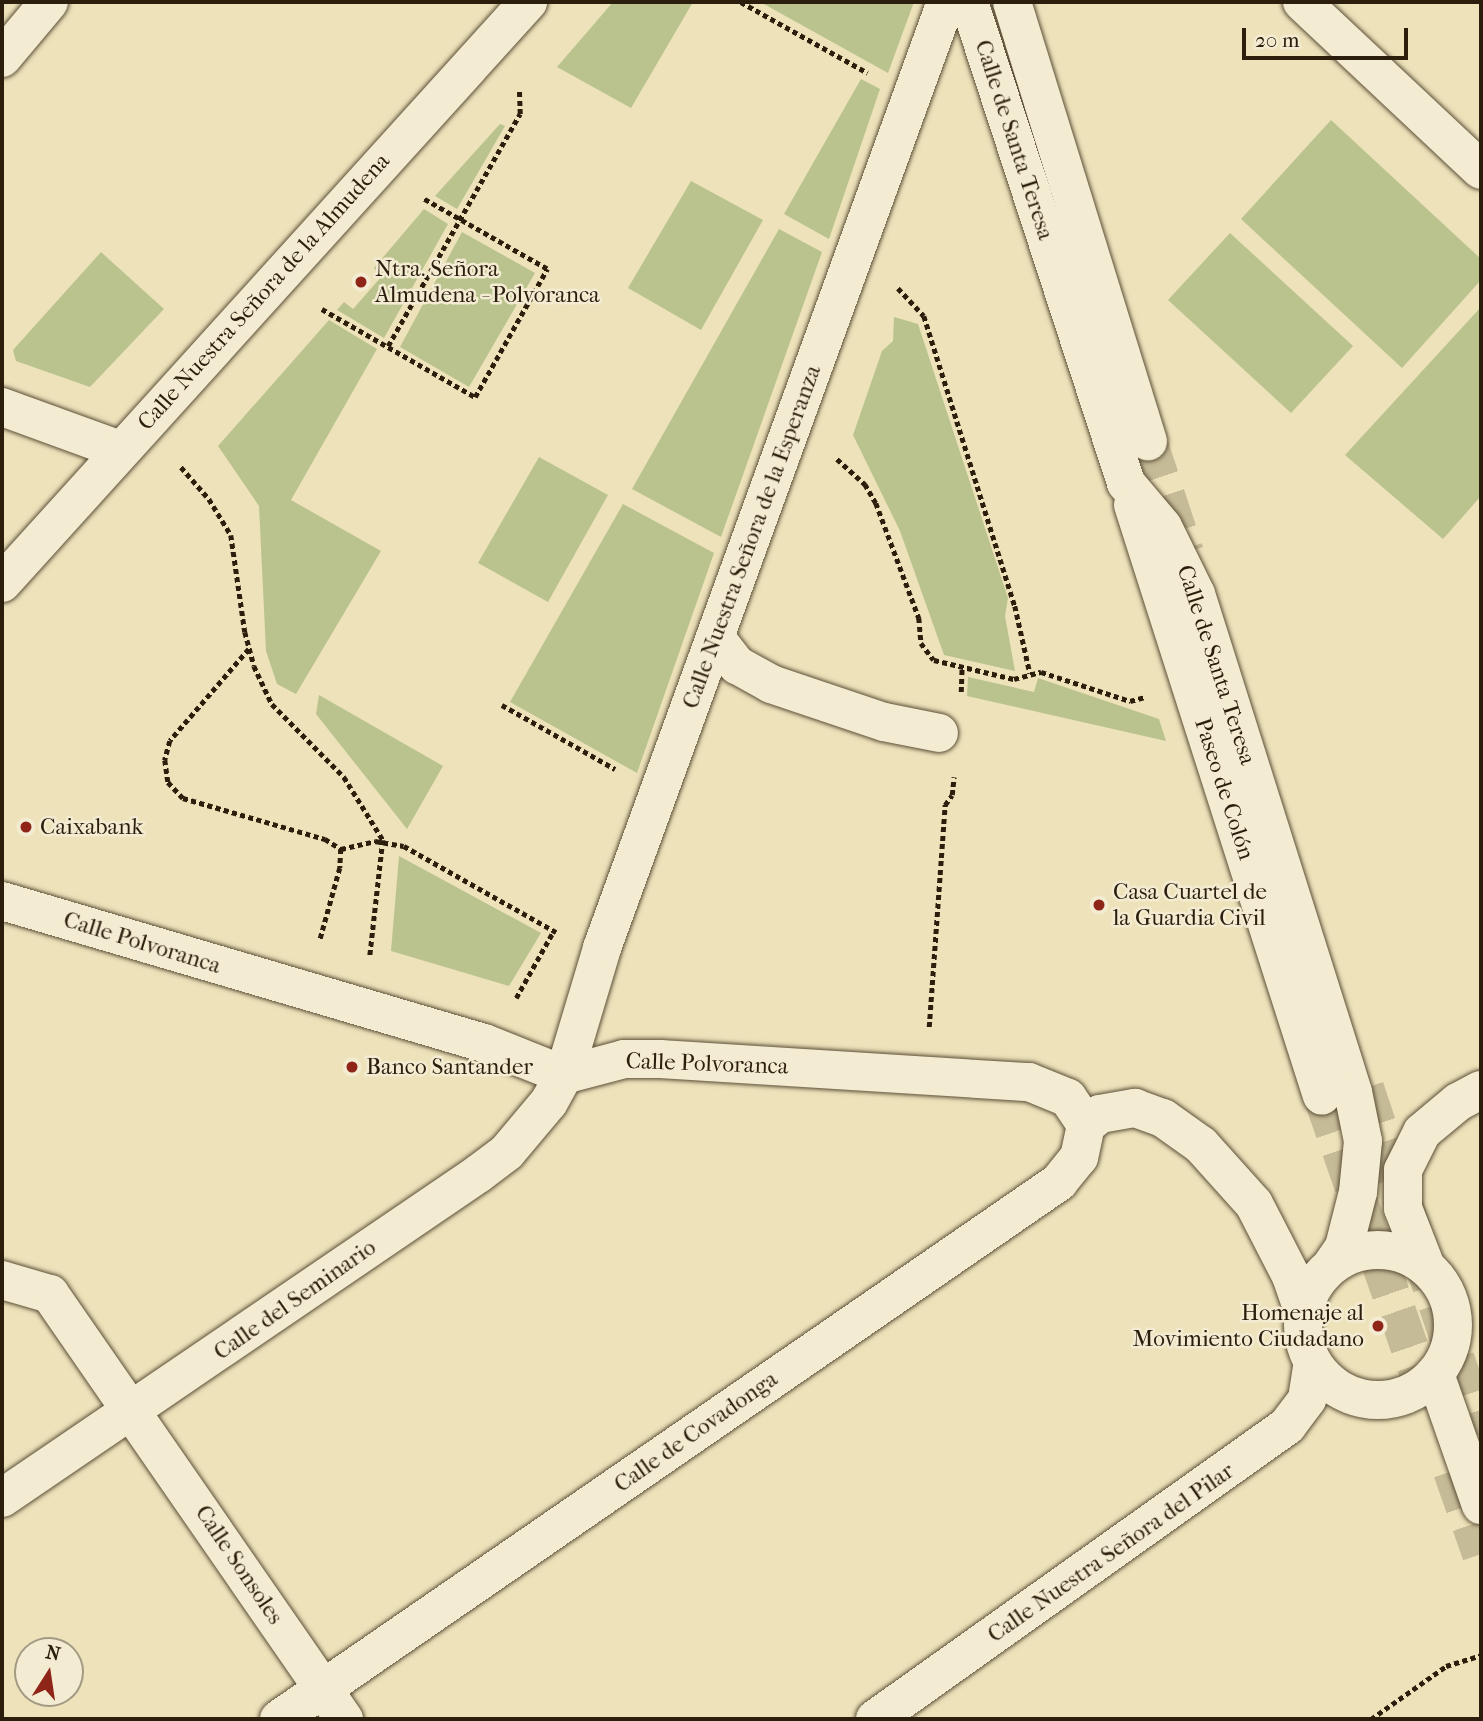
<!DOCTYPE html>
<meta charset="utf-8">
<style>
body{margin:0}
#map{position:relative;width:1483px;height:1721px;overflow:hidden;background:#ede2ba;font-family:"IM FELL French Canon",serif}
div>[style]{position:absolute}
.green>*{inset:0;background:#bac38e}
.minor-tunnel>*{height:38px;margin-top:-19px;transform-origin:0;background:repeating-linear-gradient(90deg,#c6bb97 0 38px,transparent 0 57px)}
.path>*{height:4.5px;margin-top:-2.25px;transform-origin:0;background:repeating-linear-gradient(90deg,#2c1e0d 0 5px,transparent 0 8.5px)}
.roads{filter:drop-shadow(0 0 2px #5c4f38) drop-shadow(0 0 2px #5c4f38)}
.minor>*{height:38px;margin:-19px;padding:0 19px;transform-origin:19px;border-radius:19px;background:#f3ecd2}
.minor>.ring{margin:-19px;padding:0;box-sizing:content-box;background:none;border:38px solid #f3ecd2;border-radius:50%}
.dots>*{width:19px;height:19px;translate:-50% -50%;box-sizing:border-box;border:4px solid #f3ecd2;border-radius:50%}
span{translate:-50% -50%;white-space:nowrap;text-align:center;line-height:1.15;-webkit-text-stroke:5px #f3ecd2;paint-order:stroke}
.street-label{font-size:23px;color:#2c1e0d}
.poi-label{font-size:23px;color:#2c1e0d}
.left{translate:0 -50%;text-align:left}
.right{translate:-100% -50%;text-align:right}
.frame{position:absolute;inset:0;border:4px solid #2c1e0d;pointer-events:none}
.north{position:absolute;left:14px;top:1637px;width:70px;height:70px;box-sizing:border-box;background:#f3ecd2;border:2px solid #a39a83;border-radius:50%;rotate:12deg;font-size:19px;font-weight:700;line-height:28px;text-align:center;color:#2c1e0d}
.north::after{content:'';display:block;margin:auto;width:24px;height:32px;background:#8f2418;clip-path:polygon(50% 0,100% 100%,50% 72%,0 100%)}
.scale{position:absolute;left:1242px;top:28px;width:166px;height:32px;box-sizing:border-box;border:4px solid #2c1e0d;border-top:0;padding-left:9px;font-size:21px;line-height:24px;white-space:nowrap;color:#2c1e0d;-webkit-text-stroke:5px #f3ecd2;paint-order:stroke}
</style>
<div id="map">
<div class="green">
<i style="clip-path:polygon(613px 2px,693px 2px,631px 108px,557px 67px)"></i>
<i style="clip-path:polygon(760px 2px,914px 2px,888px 73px)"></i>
<i style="clip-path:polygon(861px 79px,880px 89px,829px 239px,784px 214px)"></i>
<i style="clip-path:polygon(1331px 120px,1481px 259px,1481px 280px,1402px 368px,1241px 219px)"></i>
<i style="clip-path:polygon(500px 124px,505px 126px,457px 209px,435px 196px)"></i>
<i style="clip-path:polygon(691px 181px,763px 220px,701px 330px,628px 288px)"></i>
<i style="clip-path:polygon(424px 209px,448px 224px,384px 338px,337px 310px,344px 302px,353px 309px,382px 276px,374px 268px)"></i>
<i style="clip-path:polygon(779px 229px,822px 252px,721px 537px,632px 489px)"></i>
<i style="clip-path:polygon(462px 232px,535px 273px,469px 387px,400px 347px)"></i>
<i style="clip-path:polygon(1230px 233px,1353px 346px,1291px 413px,1168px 300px)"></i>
<i style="clip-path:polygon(101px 252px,164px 309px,90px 387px,16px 361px,13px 350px)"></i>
<i style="clip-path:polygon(1481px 307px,1481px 496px,1443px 539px,1345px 455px)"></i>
<i style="clip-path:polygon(894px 317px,918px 324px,1008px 598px,1005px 616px,1015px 671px,944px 655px,900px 531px,853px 435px,882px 351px,893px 341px)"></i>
<i style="clip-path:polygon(329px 320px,377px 349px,291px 500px,381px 551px,296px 694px,277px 684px,266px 651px,259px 506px,218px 446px)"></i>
<i style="clip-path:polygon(539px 457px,608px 495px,548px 602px,478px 563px)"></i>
<i style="clip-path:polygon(623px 504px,714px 553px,637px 773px,510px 702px)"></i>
<i style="clip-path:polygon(968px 677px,1034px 692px,1038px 678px,1159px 719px,1166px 741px,967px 696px)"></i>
<i style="clip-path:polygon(319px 695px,443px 766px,407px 829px,316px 714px)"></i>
<i style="clip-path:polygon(399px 856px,541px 933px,509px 986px,391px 951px)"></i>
</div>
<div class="minor-tunnel">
<i style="left:1148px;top:441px;width:118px;rotate:71.7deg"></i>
<i style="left:1365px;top:1088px;width:365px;rotate:71.5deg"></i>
<i style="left:1322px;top:1096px;width:341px;rotate:70.8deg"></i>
<i style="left:1452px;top:1471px;width:88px;rotate:70.7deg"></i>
</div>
<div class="path">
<i style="left:741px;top:2px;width:145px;rotate:29.2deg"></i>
<i style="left:898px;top:288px;width:38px;rotate:47deg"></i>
<i style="left:924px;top:316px;width:304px;rotate:72.6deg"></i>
<i style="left:1015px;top:606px;width:69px;rotate:77.4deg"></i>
<i style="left:322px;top:309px;width:177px;rotate:29.9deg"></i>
<i style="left:475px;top:397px;width:147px;rotate:-60.6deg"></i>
<i style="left:547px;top:269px;width:144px;rotate:-150.4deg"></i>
<i style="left:388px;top:346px;width:267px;rotate:-60.4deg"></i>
<i style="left:520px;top:114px;width:24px;rotate:-92deg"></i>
<i style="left:837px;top:459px;width:38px;rotate:42deg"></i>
<i style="left:865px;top:484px;width:22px;rotate:60deg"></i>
<i style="left:876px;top:503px;width:123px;rotate:69.5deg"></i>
<i style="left:919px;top:618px;width:25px;rotate:85deg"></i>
<i style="left:921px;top:643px;width:21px;rotate:53deg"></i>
<i style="left:934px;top:660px;width:82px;rotate:13.4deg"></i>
<i style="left:1014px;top:679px;width:28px;rotate:-15deg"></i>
<i style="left:1041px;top:672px;width:94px;rotate:18deg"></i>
<i style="left:1130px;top:701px;width:16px;rotate:-15deg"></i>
<i style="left:181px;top:467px;width:43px;rotate:48.8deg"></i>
<i style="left:209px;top:499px;width:42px;rotate:58.6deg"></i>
<i style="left:231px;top:535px;width:98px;rotate:81.8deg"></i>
<i style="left:245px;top:632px;width:35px;rotate:75deg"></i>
<i style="left:254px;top:666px;width:42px;rotate:64.7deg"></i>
<i style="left:272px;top:704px;width:103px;rotate:45.4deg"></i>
<i style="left:344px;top:777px;width:74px;rotate:58.2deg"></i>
<i style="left:383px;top:840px;width:116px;rotate:96.4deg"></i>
<i style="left:249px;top:649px;width:121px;rotate:130.7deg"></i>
<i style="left:170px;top:741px;width:20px;rotate:105deg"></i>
<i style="left:165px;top:760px;width:22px;rotate:82deg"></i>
<i style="left:168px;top:782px;width:22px;rotate:47deg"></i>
<i style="left:183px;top:798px;width:148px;rotate:16.1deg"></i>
<i style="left:325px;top:839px;width:19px;rotate:32deg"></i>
<i style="left:341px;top:849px;width:19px;rotate:93deg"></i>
<i style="left:340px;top:868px;width:75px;rotate:105.5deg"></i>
<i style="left:961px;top:692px;width:24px;rotate:-88deg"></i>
<i style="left:502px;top:705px;width:130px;rotate:29.5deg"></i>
<i style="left:341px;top:849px;width:35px;rotate:-13deg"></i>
<i style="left:375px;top:841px;width:29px;rotate:10deg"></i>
<i style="left:404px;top:846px;width:175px;rotate:29.5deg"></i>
<i style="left:516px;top:998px;width:76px;rotate:-60.7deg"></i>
<i style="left:929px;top:1027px;width:223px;rotate:-85.9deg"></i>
<i style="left:945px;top:805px;width:12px;rotate:-55deg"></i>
<i style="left:952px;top:795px;width:18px;rotate:-84deg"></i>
<i style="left:1371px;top:1719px;width:92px;rotate:-35.2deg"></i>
<i style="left:1446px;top:1666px;width:37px;rotate:-17deg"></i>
</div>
<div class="roads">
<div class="minor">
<i style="left:969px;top:2px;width:506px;rotate:71.92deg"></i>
<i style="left:1126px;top:483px;width:57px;rotate:49.9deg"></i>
<i style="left:1163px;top:527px;width:75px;rotate:63.8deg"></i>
<i style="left:1196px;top:594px;width:522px;rotate:72.5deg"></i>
<i style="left:1353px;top:1092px;width:50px;rotate:78.5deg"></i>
<i style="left:1363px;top:1141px;width:51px;rotate:95.6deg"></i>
<i style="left:1358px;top:1192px;width:57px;rotate:104.3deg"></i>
<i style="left:1344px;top:1247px;width:22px;rotate:124deg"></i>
<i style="left:1012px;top:2px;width:460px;rotate:72.8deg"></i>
<i style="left:1302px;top:2px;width:245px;rotate:43.2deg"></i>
<i style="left:2px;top:58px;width:73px;rotate:-50deg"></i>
<i style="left:2px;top:407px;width:126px;rotate:20deg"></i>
<i style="left:1133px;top:505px;width:620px;rotate:72.27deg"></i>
<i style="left:2px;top:583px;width:784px;rotate:-47.84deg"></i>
<i style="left:715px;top:637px;width:36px;rotate:52deg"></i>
<i style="left:737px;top:665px;width:39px;rotate:29deg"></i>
<i style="left:771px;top:684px;width:119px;rotate:18.6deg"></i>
<i style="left:884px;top:722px;width:56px;rotate:11.3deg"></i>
<i style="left:2px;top:901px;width:502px;rotate:16.42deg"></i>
<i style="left:484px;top:1043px;width:86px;rotate:21.8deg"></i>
<i style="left:564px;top:1075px;width:62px;rotate:-14.9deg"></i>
<i style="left:624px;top:1059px;width:36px"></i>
<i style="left:660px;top:1059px;width:370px;rotate:3.6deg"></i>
<i style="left:1029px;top:1082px;width:42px;rotate:22.3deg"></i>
<i style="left:1068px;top:1098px;width:32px;rotate:56deg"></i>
<i style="left:1086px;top:1125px;width:33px;rotate:102deg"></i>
<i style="left:1079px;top:1157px;width:32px;rotate:129deg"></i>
<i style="left:1059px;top:1182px;width:947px;rotate:145.45deg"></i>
<i style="left:1086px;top:1125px;width:18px;rotate:-38deg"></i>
<i style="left:1100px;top:1114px;width:36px;rotate:-10deg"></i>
<i style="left:1135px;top:1108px;width:30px;rotate:20deg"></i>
<i style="left:1163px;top:1118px;width:47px;rotate:35.4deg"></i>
<i style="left:1201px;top:1145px;width:79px;rotate:48.1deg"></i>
<i style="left:1254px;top:1204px;width:81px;rotate:62.8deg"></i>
<i style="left:1291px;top:1276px;width:39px;rotate:71deg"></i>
<i class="ring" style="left:1303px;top:1250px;width:112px;height:112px"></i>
<i style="left:1426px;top:1267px;width:63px;rotate:-111.3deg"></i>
<i style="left:1403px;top:1208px;width:38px;rotate:-90deg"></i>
<i style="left:1403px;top:1170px;width:42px;rotate:-63.4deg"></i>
<i style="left:1422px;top:1132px;width:47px;rotate:-39.8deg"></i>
<i style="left:1458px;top:1102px;width:26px;rotate:-28deg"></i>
<i style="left:2px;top:1280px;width:50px;rotate:16.3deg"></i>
<i style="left:50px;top:1294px;width:517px;rotate:55.33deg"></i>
<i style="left:1435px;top:1374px;width:139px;rotate:70.7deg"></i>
<i style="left:2px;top:1498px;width:576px;rotate:-34.24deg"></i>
<i style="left:478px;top:1174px;width:36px;rotate:-37deg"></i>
<i style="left:507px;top:1152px;width:65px;rotate:-50deg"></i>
<i style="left:549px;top:1102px;width:31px;rotate:-61deg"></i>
<i style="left:564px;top:1075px;width:133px;rotate:-73.3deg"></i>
<i style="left:602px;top:948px;width:1007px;rotate:-70.02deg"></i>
<i style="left:875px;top:1719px;width:506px;rotate:-35.42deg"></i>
<i style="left:1287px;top:1426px;width:34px;rotate:-53deg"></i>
<i style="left:1307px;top:1399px;width:36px;rotate:-81deg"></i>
</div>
</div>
<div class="dots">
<i style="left:361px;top:282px;background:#8f2418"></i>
<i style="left:26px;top:827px;background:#8f2418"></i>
<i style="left:1099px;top:905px;background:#8f2418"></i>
<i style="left:352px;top:1067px;background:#8f2418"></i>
<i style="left:1378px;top:1326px;background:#8f2418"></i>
</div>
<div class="street-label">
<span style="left:1014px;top:140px;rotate:72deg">Calle de Santa Teresa</span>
<span style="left:264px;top:292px;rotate:-48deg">Calle Nuestra Señora de la Almudena</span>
<span style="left:752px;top:537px;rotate:-70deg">Calle Nuestra Señora de la Esperanza</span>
<span style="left:1216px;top:665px;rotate:72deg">Calle de Santa Teresa</span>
<span style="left:1224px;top:789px;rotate:72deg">Paseo de Colón</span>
<span style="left:142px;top:943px;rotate:17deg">Calle Polvoranca</span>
<span style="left:707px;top:1064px;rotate:2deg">Calle Polvoranca</span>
<span style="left:295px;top:1300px;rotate:-35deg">Calle del Seminario</span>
<span style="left:696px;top:1432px;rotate:-35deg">Calle de Covadonga</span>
<span style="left:1111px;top:1553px;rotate:-35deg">Calle Nuestra Señora del Pilar</span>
<span style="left:239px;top:1565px;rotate:56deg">Calle Sonsoles</span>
</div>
<div class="poi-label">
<span class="left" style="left:375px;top:282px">Ntra. Señora<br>Almudena - Polvoranca</span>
<span class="left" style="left:40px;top:827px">Caixabank</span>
<span class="left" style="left:1113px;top:905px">Casa Cuartel de<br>la Guardia Civil</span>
<span class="left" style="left:366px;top:1067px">Banco Santander</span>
<span class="right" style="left:1364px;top:1326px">Homenaje al<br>Movimiento Ciudadano</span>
</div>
<div class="frame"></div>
<div class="north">N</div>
<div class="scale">20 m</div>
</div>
